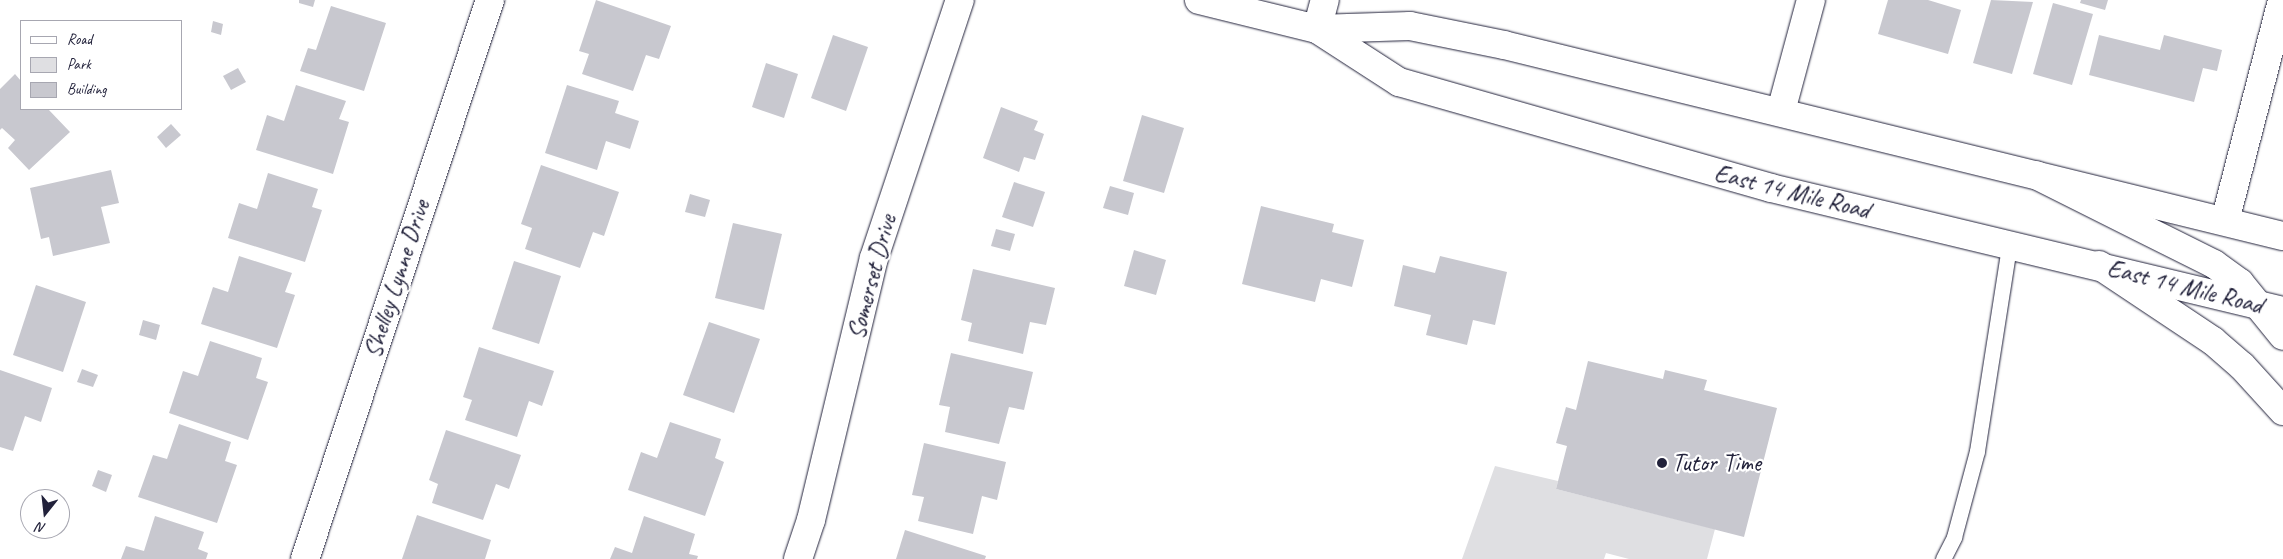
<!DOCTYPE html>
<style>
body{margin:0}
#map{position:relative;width:2283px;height:559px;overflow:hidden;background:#fff;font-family:Caveat,sans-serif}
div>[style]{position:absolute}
.green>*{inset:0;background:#dfdfe2}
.building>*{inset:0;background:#c8c8cf}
.roads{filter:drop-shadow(0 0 1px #22223b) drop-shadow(0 0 1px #22223b)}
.service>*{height:15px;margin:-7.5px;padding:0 7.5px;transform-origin:7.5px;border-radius:7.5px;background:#fff}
.minor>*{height:28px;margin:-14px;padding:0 14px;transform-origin:14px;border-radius:14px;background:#fff}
.secondary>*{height:28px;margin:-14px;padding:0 14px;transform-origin:14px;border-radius:14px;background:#fff}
.primary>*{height:28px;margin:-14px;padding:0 14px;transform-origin:14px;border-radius:14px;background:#fff}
.dots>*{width:14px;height:14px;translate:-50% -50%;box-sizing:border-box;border:2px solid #fff;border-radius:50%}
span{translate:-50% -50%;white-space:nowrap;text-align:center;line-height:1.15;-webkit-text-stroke:4.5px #fff;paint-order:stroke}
.street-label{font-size:25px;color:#22223b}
.poi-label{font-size:25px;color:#22223b}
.left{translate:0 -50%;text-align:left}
.legend{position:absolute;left:20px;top:20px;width:162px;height:90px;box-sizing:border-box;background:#fff;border:1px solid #a7a7b1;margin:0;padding:6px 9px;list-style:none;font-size:15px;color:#22223b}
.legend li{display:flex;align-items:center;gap:10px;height:25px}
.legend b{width:25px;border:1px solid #a7a7b1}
.north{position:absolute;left:20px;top:489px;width:50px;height:50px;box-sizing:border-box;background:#fff;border:1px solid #a7a7b1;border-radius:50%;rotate:196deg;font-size:14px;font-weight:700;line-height:20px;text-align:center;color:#22223b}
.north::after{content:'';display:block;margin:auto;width:18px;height:22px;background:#22223b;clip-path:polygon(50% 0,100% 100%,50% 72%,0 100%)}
</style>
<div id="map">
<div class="green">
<i style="clip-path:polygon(1495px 466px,1558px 481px,1556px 489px,1715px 529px,1707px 559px,1629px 559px,1606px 553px,1604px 559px,1462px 559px)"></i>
</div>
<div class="building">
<i style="clip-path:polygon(299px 0,315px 0,313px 7px,299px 3px)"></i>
<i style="clip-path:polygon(596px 0,671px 26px,659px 59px,646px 55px,633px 91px,582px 74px,589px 54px,579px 51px)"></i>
<i style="clip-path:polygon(1888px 0,1928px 0,1961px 10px,1948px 54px,1878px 34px)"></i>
<i style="clip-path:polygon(1991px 0,2033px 2px,2012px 74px,1973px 63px)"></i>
<i style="clip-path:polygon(2081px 0,2108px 0,2105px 10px,2080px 3px)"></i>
<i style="clip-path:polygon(2053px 3px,2093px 14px,2072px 85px,2033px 74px)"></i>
<i style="clip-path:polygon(331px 6px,386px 23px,364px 91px,300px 71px,308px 48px,316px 50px)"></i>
<i style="clip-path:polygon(213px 21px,223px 24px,221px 35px,211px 32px)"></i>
<i style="clip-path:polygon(833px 35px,868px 47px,846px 111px,811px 98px)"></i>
<i style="clip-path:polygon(2099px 35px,2160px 50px,2164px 35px,2222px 50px,2217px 71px,2203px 68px,2194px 102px,2089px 75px)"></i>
<i style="clip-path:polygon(766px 63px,798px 74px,784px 118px,752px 107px)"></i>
<i style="clip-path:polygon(238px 68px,246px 82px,231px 90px,223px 76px)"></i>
<i style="clip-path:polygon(15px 74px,21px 81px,21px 109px,48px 109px,70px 132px,29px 170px,8px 148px,15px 140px,2px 128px,0 130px,0 89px)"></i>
<i style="clip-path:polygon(296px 85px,346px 101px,339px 119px,349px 122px,333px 174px,256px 150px,267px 115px,284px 121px)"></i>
<i style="clip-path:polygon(567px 85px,619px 101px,615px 113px,639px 121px,630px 149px,606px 141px,597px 170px,545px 153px)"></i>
<i style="clip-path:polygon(1001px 107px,1038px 121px,1034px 130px,1044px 134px,1035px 160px,1024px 157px,1019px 172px,983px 158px)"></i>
<i style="clip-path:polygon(1142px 115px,1184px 128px,1164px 193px,1123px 181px)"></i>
<i style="clip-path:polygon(171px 124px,181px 135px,166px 148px,157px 137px)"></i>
<i style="clip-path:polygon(541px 165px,619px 192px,604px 236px,593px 232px,580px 268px,525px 249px,532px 228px,521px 224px)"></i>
<i style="clip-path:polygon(111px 170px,119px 203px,101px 207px,110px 243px,53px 256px,49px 237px,41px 239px,30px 188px)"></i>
<i style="clip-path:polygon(268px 173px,318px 189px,312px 207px,322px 210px,305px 262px,228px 238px,239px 203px,257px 209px)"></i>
<i style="clip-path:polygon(1014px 182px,1045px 192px,1033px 227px,1002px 217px)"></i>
<i style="clip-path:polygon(1110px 186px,1134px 193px,1128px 215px,1103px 208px)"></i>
<i style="clip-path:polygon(690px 194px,710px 200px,705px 217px,685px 212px)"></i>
<i style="clip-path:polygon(1261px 206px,1334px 224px,1332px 232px,1364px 240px,1352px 287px,1321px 279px,1315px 302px,1242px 284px)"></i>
<i style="clip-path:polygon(733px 223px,782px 234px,764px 310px,715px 298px)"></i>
<i style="clip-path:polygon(996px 229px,1015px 234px,1010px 251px,991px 246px)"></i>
<i style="clip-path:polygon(1134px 250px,1166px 260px,1156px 295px,1124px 286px)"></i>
<i style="clip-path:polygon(239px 256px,292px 273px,285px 292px,295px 295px,277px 348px,201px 324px,213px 287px,228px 292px)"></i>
<i style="clip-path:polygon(1440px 256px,1507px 272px,1495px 325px,1473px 320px,1467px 345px,1426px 335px,1431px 315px,1394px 306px,1403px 265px,1435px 273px)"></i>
<i style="clip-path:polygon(514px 261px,561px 276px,539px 344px,492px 329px)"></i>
<i style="clip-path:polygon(973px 269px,1055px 288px,1046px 325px,1030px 322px,1023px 354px,968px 341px,972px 323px,961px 320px)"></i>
<i style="clip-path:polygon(36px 285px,86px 302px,63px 372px,13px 355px)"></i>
<i style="clip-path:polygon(143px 320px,160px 325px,156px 340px,139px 335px)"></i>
<i style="clip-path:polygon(709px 322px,760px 339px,734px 413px,683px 395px)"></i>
<i style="clip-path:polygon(210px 341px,262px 358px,256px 378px,268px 382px,248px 440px,169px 413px,183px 371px,198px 376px)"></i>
<i style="clip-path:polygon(479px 347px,554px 371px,542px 406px,529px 401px,517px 437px,465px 420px,472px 400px,463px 397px)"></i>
<i style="clip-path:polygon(951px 353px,1033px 372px,1024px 410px,1009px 407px,999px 444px,945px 432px,950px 407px,939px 405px)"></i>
<i style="clip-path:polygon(1588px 361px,1663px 379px,1665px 370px,1707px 380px,1704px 390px,1777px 408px,1744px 537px,1556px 489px,1567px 446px,1556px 443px,1566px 407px,1576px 410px)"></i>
<i style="clip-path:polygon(82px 369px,98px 375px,93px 387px,77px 382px)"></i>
<i style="clip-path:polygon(0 370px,52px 388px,41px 422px,25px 416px,13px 451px,0 447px)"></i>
<i style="clip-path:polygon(670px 422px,721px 439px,715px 458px,724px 462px,705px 516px,628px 490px,641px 452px,657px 458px)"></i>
<i style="clip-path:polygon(179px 424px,231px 442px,225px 461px,237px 465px,217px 523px,138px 497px,153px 455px,167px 459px)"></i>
<i style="clip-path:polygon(446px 430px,521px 455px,509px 489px,496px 484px,483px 520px,432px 503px,438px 484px,429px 480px)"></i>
<i style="clip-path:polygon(924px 443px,1006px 462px,997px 500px,982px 496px,973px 534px,918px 521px,924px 497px,912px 495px)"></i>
<i style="clip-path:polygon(98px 470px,112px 475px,106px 492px,92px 486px)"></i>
<i style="clip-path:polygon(417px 515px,491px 540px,485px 559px,402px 559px)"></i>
<i style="clip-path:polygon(155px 516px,204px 532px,198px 549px,208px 553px,206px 559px,121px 559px,126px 546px,144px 551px)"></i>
<i style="clip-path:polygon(644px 516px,695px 534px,689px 554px,698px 556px,697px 559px,610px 559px,615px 547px,632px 553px)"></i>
<i style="clip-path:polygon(905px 530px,986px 556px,985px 559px,896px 559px)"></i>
</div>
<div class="roads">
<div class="service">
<i style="left:1943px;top:559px;width:25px;rotate:-63deg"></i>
<i style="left:1954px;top:537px;width:89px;rotate:-75deg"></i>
<i style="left:1977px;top:451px;width:207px;rotate:-81.1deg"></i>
</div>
<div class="minor">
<i style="left:1317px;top:29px;width:30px;rotate:-75deg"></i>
<i style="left:1781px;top:111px;width:115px;rotate:-74.9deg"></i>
<i style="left:2225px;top:221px;width:228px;rotate:-75.5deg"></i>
<i style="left:305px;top:559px;width:589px;rotate:-71.69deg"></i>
<i style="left:798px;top:559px;width:41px;rotate:-71.6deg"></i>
<i style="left:811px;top:520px;width:269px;rotate:-76.5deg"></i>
<i style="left:874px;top:258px;width:272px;rotate:-71.6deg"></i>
</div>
<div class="secondary">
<i style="left:1199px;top:0;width:122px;rotate:13.8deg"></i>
<i style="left:1317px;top:29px;width:93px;rotate:-1.8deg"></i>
<i style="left:1410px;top:26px;width:96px;rotate:11.4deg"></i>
<i style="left:1504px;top:45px;width:802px;rotate:13.78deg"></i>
<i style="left:1317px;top:29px;width:98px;rotate:32.9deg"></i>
<i style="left:1399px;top:82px;width:387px;rotate:15.9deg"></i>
<i style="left:1771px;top:188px;width:527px;rotate:13.51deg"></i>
</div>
<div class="primary">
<i style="left:2036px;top:175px;width:199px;rotate:26.6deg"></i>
<i style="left:2214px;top:264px;width:32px;rotate:36deg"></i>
<i style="left:2240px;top:283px;width:68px;rotate:50.9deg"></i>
<i style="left:2099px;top:265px;width:137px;rotate:33.7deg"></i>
<i style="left:2213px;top:341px;width:38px;rotate:41deg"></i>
<i style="left:2242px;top:366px;width:61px;rotate:47.7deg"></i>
</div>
</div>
<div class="dots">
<i style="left:1662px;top:463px;background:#22223b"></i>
</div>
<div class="street-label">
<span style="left:1792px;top:192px;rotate:14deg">East 14 Mile Road</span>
<span style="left:872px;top:277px;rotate:-75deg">Somerset Drive</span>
<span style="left:397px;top:279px;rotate:-72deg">Shelley Lynne Drive</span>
<span style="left:2185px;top:287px;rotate:14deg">East 14 Mile Road</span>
</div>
<div class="poi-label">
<span class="left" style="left:1672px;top:463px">Tutor Time</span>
</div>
<ul class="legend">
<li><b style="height:6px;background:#fff"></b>Road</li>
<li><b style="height:14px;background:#dfdfe2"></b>Park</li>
<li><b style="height:14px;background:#c8c8cf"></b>Building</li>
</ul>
<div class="north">N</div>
</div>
